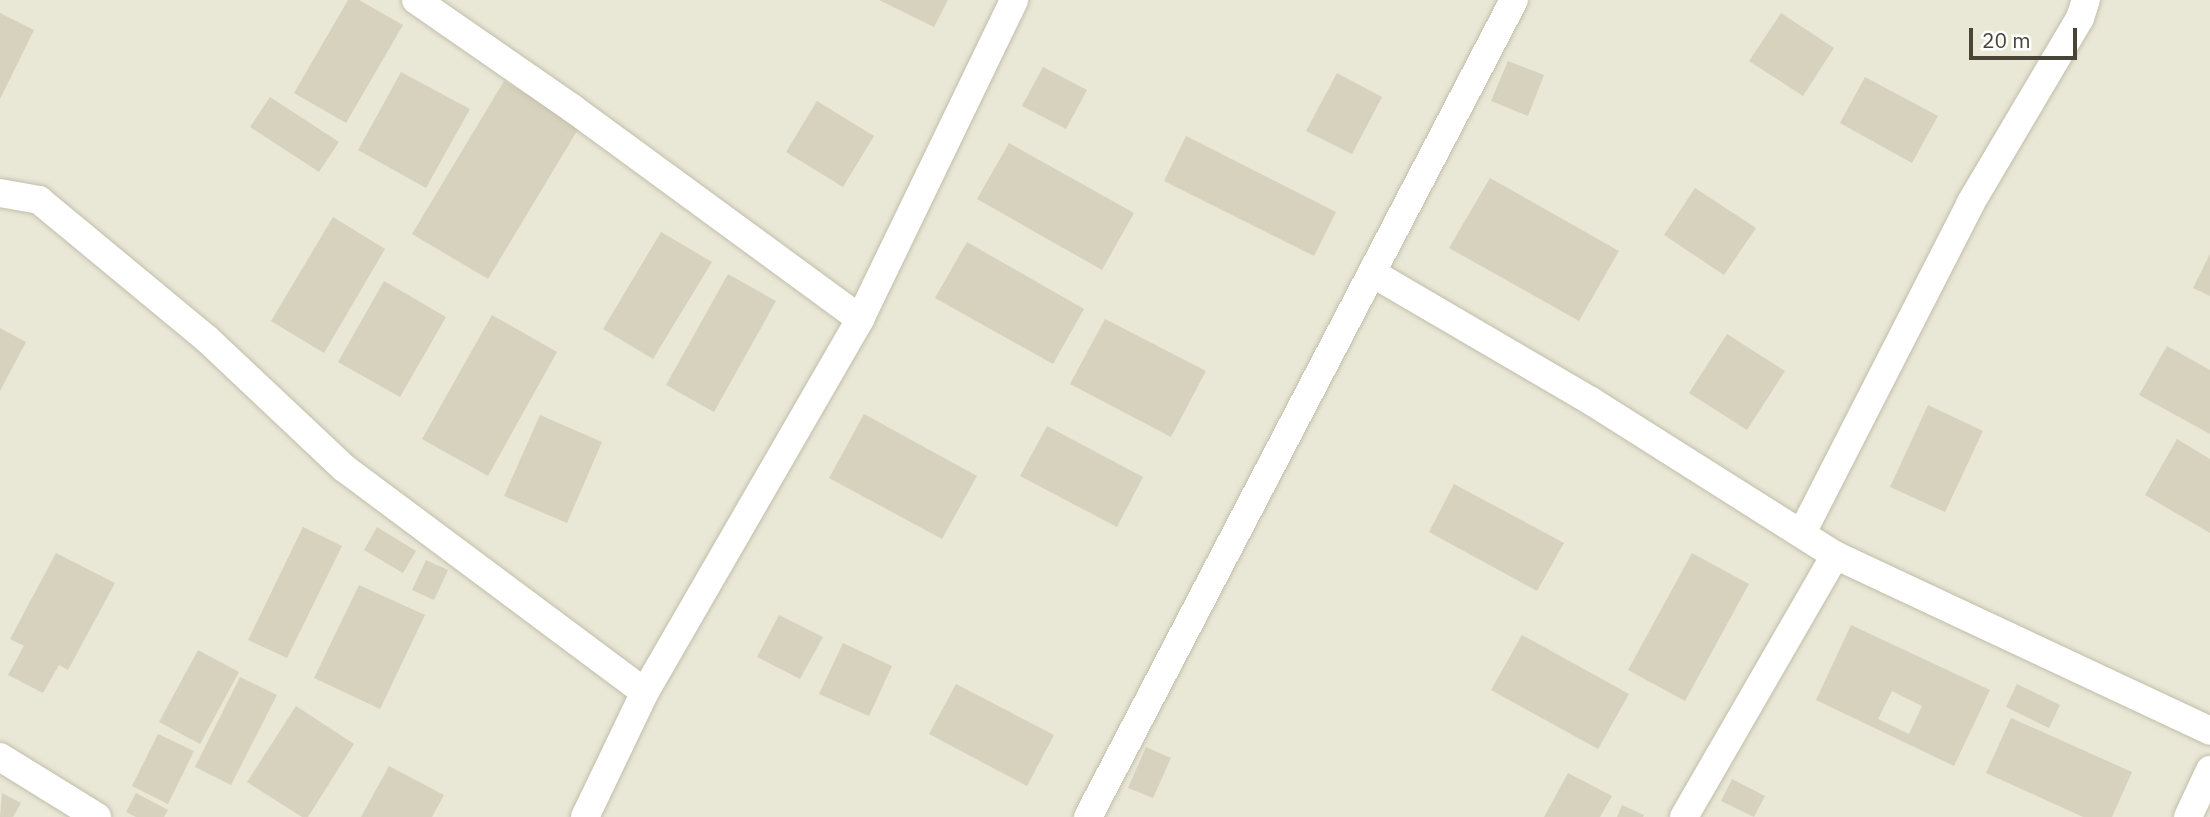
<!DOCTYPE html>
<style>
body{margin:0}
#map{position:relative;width:2210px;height:817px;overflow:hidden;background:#f5f3e8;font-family:"IBM Plex Sans",sans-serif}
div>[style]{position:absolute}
.residential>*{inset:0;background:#e9e7d6}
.building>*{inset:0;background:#d7d2bd}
.roads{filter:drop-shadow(0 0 2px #c1beaa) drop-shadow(0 0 2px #c1beaa)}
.street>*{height:28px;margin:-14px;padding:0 14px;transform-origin:14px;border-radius:14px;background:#fff}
span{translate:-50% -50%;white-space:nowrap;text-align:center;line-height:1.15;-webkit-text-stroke:5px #fff;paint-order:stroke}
.scale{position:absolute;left:1969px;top:28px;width:108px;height:32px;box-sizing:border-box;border:4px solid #484536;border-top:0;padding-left:9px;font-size:21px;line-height:24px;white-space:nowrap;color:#484536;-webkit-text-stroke:5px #fff;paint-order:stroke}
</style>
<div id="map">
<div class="residential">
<i style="clip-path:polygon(0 0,2210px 0,2210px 817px,0 817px)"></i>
</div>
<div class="building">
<i style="clip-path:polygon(348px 0,359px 0,403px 25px,346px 123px,294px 93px)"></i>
<i style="clip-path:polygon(879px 0,948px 0,934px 27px)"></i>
<i style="clip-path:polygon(0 13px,34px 30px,0 99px)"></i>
<i style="clip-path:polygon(1781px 13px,1834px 48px,1803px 96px,1749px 61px)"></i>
<i style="clip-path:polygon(1508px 61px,1544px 75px,1528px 116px,1491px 101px)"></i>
<i style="clip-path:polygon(1043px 67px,1087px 90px,1066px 129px,1022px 106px)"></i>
<i style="clip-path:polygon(401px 72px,470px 109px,426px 188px,358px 150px)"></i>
<i style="clip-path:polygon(1337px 73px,1382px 97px,1352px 154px,1306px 131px)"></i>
<i style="clip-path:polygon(1865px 77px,1938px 116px,1912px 163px,1840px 123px)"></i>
<i style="clip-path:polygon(504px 81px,580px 126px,488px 279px,412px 234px)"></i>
<i style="clip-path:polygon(270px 97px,339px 142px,319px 172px,250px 127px)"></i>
<i style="clip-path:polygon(817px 101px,874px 136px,843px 187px,786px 152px)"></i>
<i style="clip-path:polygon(1186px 136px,1336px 212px,1314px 256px,1164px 181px)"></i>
<i style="clip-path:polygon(1009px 143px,1134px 213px,1102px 270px,977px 199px)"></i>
<i style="clip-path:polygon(1490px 178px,1619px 251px,1579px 321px,1449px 248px)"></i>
<i style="clip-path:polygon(1695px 188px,1756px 228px,1724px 275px,1664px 235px)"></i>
<i style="clip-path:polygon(333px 217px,385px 249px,324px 353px,271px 321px)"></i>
<i style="clip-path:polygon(661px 232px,712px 262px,653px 359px,603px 329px)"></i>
<i style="clip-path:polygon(967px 242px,1084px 309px,1053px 364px,935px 298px)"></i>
<i style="clip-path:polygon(2210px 254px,2210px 296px,2193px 288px)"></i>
<i style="clip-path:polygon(728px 274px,776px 301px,714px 412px,666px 385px)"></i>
<i style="clip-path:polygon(384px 281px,446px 317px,400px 397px,338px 362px)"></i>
<i style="clip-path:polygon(492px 315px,557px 352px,488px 476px,422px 439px)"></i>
<i style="clip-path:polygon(1105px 319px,1206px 371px,1171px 437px,1070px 384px)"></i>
<i style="clip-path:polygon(0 328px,26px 342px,0 391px)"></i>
<i style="clip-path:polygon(1727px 334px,1785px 371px,1747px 430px,1689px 393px)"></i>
<i style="clip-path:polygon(2167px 346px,2210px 370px,2210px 434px,2139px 395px)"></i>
<i style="clip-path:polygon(1928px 405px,1983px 431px,1945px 512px,1890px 487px)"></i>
<i style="clip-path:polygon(864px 414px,977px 476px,942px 539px,829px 478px)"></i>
<i style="clip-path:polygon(540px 415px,602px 442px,567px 523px,504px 496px)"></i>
<i style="clip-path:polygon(1047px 426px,1143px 477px,1117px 527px,1020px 476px)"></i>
<i style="clip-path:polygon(2177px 439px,2210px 459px,2210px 533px,2145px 495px)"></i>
<i style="clip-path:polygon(1454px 484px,1564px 543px,1537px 591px,1429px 532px)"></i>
<i style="clip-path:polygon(303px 527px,342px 546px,287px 658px,248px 640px)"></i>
<i style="clip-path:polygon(377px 527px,416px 551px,403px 573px,364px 550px)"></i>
<i style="clip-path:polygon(56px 553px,115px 583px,68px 670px,59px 665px,43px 693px,8px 675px,24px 646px,10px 639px)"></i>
<i style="clip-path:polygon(1692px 553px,1749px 584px,1685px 701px,1628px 670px)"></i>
<i style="clip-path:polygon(426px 560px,448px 570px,434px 600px,412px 590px)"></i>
<i style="clip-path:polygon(359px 585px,425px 615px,380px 709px,314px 678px)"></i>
<i style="clip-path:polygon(779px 615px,823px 637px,800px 679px,757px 657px)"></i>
<i style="clip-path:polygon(evenodd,1851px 625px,1990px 690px,1954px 766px,1816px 700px,1851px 625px,1892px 691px,1922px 706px,1909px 734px,1878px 719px,1892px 691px)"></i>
<i style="clip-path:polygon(1522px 635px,1629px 694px,1598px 749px,1491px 690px)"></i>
<i style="clip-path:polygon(843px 643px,892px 666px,869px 716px,819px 694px)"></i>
<i style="clip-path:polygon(198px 650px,239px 672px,200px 744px,159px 722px)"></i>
<i style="clip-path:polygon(240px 677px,277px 695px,231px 785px,195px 767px)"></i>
<i style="clip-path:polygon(956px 684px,1054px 735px,1027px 786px,929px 734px)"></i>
<i style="clip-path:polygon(2017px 684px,2060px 705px,2049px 728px,2006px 707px)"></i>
<i style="clip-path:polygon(296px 706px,354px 744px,308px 817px,302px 817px,247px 782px)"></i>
<i style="clip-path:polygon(2011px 718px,2132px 772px,2112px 817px,2083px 817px,1986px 773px)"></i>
<i style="clip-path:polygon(158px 734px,194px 751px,168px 804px,132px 786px)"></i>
<i style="clip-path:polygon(1146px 747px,1171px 758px,1153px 798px,1128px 788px)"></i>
<i style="clip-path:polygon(389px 766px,444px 795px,432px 817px,361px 817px)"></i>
<i style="clip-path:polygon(1568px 773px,1612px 796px,1600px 817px,1544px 817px)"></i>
<i style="clip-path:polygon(1732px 779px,1765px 796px,1754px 817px,1721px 801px)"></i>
<i style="clip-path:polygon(2px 793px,21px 803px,13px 817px,0 817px)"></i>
<i style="clip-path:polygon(136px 793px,168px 810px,164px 817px,136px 817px,126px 812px)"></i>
<i style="clip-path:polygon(1622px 805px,1644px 815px,1643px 817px,1617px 817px)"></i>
</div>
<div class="roads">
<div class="street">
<i style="left:416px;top:0;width:190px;rotate:34.7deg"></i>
<i style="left:572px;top:108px;width:357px;rotate:36.2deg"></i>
<i style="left:0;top:193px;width:40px;rotate:10deg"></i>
<i style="left:39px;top:200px;width:218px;rotate:39.6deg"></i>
<i style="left:207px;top:339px;width:188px;rotate:43.3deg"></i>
<i style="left:344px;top:468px;width:375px;rotate:36.7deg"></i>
<i style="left:1372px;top:273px;width:254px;rotate:30.3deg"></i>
<i style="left:1591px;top:401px;width:289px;rotate:32.3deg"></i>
<i style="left:1835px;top:555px;width:414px;rotate:25.1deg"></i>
<i style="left:1802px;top:533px;width:369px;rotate:-62.9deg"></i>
<i style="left:1970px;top:204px;width:216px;rotate:-59.4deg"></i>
<i style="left:2080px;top:18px;width:19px;rotate:-72deg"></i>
<i style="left:0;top:757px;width:114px;rotate:31.7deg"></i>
<i style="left:585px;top:817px;width:139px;rotate:-64.4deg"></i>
<i style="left:645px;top:692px;width:431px;rotate:-60deg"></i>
<i style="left:860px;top:319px;width:354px;rotate:-64.2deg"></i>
<i style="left:1088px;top:817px;width:921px;rotate:-62.46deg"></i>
<i style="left:1684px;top:817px;width:302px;rotate:-60deg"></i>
<i style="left:2188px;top:817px;width:52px;rotate:-64.9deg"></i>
</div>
</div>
<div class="scale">20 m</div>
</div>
